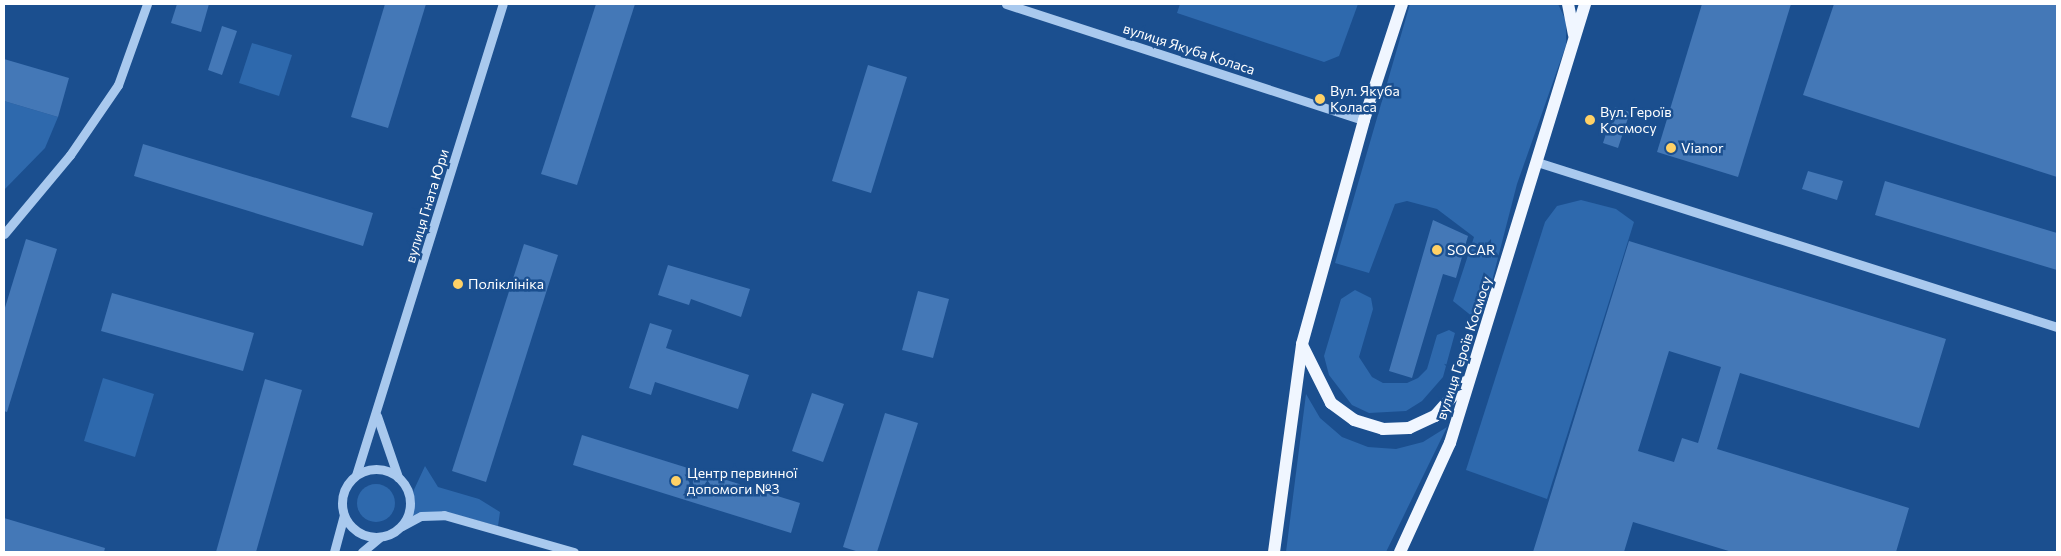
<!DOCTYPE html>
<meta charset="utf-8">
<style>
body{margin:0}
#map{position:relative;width:2061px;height:556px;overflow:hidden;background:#1b4f8f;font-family:Commissioner,sans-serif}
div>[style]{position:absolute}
.green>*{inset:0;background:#2e69ad}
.round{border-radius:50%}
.building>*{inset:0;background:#4478b7}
.minor>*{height:9px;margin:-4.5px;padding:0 4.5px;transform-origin:4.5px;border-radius:4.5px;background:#a9c9ee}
.minor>.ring{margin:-4.5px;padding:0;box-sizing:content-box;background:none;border:9px solid #a9c9ee;border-radius:50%}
.major>*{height:12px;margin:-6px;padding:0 6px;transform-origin:6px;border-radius:6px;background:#f0f6ff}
.dots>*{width:14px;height:14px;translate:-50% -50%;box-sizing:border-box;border:2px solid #1b4f8f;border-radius:50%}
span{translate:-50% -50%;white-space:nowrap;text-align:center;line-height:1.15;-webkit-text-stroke:5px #1b4f8f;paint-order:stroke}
.street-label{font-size:14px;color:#fff}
.poi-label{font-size:14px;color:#fff}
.left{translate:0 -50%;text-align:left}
.frame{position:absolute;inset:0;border:5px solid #fff;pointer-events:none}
</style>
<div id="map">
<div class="green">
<i style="clip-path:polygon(1180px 4px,1358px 4px,1339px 56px,1324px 62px,1177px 13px)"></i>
<i style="clip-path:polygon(1410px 4px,1558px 4px,1566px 21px,1566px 45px,1517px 184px,1484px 312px,1473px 317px,1453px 301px,1474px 237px,1437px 209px,1407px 201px,1395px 204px,1369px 273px,1335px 263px)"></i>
<i style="clip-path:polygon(252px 43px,292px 55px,279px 96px,239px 83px)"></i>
<i style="clip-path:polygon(4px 101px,58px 117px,45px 148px,4px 190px)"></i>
<i style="clip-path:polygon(1581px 200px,1616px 209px,1634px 222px,1547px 499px,1466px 470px,1545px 222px,1557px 206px)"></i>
<i style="clip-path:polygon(1355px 290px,1371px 298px,1373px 309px,1359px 357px,1372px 377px,1383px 383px,1407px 383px,1418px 378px,1427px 369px,1437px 335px,1449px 330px,1455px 333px,1443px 377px,1422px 401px,1406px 411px,1369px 413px,1352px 405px,1329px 375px,1324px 356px,1341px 299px)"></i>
<i style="clip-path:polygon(103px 378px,154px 394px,135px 457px,84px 441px)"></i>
<i style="clip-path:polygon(1306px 394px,1320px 418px,1342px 437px,1368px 447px,1396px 449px,1423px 442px,1447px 427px,1386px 552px,1286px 552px)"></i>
<i style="clip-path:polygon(425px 466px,438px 487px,479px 499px,500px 512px,498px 526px,446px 512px,409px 517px,412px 494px)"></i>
<i class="round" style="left:357px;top:484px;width:38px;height:38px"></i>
</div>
<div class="building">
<i style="clip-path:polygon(177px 4px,209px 4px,201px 32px,171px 23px)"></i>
<i style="clip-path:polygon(385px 4px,426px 4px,388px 128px,351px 117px)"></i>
<i style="clip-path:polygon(596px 4px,635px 4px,577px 185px,541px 174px)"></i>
<i style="clip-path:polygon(1702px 4px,1791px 4px,1738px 177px,1657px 152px)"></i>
<i style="clip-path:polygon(1834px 4px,2057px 4px,2057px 177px,1803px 95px)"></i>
<i style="clip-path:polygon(222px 26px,237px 31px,222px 75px,208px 70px)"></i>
<i style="clip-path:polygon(4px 59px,69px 78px,58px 117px,4px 101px)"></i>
<i style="clip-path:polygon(868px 65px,907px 77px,871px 193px,832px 181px)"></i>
<i style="clip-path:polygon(1615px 107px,1630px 112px,1618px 148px,1603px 143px)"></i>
<i style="clip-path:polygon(143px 144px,373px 213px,363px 246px,134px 176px)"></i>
<i style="clip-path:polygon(1808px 171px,1843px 181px,1837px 200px,1802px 189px)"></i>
<i style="clip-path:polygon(1885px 181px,2057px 233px,2057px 270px,1875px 215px)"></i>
<i style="clip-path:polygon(1433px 220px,1468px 236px,1456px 278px,1443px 274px,1412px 378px,1389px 371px)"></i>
<i style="clip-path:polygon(26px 239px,57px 249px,7px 412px,4px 411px,4px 311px)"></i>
<i style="clip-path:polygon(evenodd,1629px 241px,1946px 339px,1919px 428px,1740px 373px,1717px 449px,1909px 508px,1896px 552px,1732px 552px,1633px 522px,1624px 552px,1533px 552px,1629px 241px,1669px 351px,1721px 367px,1698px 443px,1682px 438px,1674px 462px,1638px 451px,1669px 351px)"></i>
<i style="clip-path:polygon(524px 244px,558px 255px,486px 482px,452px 471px)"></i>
<i style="clip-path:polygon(668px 265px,750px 289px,741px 317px,691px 299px,689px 305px,658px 295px)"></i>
<i style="clip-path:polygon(918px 291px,949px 299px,933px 358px,902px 350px)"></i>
<i style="clip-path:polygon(112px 293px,254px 333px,243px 371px,101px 331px)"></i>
<i style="clip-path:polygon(650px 323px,672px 330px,666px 348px,749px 375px,738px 409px,655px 382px,651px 395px,629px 388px)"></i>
<i style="clip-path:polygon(265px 379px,302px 390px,256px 552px,216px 552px)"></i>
<i style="clip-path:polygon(812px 393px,844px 404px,823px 462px,792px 451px)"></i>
<i style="clip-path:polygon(885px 413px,918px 423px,877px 552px,859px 552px,843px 547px)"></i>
<i style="clip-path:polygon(582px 435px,800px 503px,791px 533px,573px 465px)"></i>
<i style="clip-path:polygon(4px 518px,105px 548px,104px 552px,4px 552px)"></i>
</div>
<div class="minor">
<i style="left:1006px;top:4px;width:376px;rotate:18deg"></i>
<i style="left:1537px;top:162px;width:546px;rotate:17.6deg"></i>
<i style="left:4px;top:234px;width:103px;rotate:-50.1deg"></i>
<i style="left:70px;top:155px;width:85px;rotate:-55.6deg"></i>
<i style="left:118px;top:85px;width:86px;rotate:-70.3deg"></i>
<i style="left:377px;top:416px;width:65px;rotate:71deg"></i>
<i class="ring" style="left:342px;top:469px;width:59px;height:59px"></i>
<i style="left:356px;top:475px;width:493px;rotate:-72.7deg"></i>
<i style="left:402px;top:526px;width:21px;rotate:-28deg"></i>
<i style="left:421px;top:516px;width:23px;rotate:-2deg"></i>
<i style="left:444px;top:515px;width:135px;rotate:15.9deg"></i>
<i style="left:334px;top:552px;width:38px;rotate:-75deg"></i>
<i style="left:362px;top:552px;width:23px;rotate:-40deg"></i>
</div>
<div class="major">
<i style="left:1568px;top:4px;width:31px;rotate:79deg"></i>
<i style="left:1303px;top:347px;width:63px;rotate:63.4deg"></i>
<i style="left:1331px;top:403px;width:29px;rotate:36deg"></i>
<i style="left:1354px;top:420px;width:30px;rotate:17deg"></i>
<i style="left:1383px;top:429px;width:26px;rotate:-2deg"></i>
<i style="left:1409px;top:428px;width:29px;rotate:-25deg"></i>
<i style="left:1435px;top:416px;width:45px;rotate:-48.6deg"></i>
<i style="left:1274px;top:552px;width:210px;rotate:-82.3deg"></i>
<i style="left:1302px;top:344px;width:232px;rotate:-74.5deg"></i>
<i style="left:1364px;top:120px;width:122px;rotate:-71.9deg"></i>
<i style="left:1400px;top:552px;width:120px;rotate:-65.4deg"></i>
<i style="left:1450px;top:443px;width:459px;rotate:-72.9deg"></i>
</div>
<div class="dots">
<i style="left:1320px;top:99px;background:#ffd166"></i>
<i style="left:1590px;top:120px;background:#ffd166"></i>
<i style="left:1671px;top:148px;background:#ffd166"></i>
<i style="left:1437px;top:250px;background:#ffd166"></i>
<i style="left:458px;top:284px;background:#ffd166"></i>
<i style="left:676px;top:481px;background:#ffd166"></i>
</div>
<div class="street-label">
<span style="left:1189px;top:49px;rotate:18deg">вулиця Якуба Коласа</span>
<span style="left:427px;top:206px;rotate:-73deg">вулиця Гната Юри</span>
<span style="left:1464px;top:348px;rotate:-72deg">вулиця Героїв Космосу</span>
</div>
<div class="poi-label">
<span class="left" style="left:1330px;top:99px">Вул. Якуба<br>Коласа</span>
<span class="left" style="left:1600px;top:120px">Вул. Героїв<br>Космосу</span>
<span class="left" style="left:1681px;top:148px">Vianor</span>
<span class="left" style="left:1447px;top:250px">SOCAR</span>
<span class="left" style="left:468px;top:284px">Поліклініка</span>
<span class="left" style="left:687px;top:481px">Центр первинної<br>допомоги №3</span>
</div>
<div class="frame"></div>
</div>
